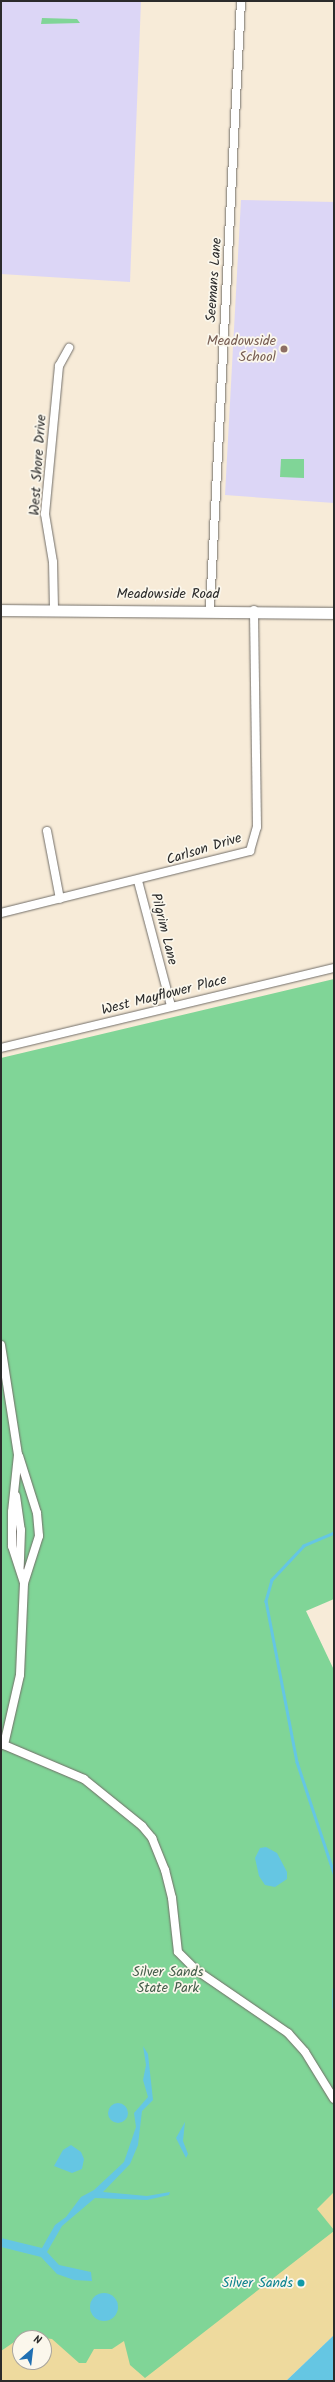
<!DOCTYPE html>
<style>
body{margin:0}
#map{position:relative;width:335px;height:2382px;overflow:hidden;background:#f7ebd8;font-family:Kalam,sans-serif}
div>[style]{position:absolute}
.built>*{inset:0;background:#dcd6f6}
.green>*{inset:0;background:#80d597}
.sand>*{inset:0;background:#eeda9e}
.water>*{inset:0;background:#65c6e3}
.round{border-radius:50%}
.stream>*{height:2.5px;margin:-1.25px;padding:0 1.25px;transform-origin:1.25px;border-radius:1.25px;background:#65c6e3}
.roads{filter:drop-shadow(0 0 1px #726e68) drop-shadow(0 0 1px #726e68)}
.minor>*{height:8px;margin:-4px;padding:0 4px;transform-origin:4px;border-radius:4px;background:#fff}
.secondary>*{height:11px;margin:-5.5px;padding:0 5.5px;transform-origin:5.5px;border-radius:5.5px;background:#fff}
.dots>*{width:11px;height:11px;translate:-50% -50%;box-sizing:border-box;border:2px solid #fbf7ec;border-radius:50%}
span{translate:-50% -50%;white-space:nowrap;text-align:center;line-height:1.15;-webkit-text-stroke:3.5px #fbf7ec;paint-order:stroke}
.street-label{font-size:14px;color:#2b2b2b}
.education-label{font-size:14px;color:#785e54}
.right{translate:-100% -50%;text-align:right}
.park-label{font-size:14px;color:#445e4b}
.culture-label{font-size:14px;color:#0d838f}
.frame{position:absolute;inset:0;border:2px solid #2b2b2b;pointer-events:none}
.north{position:absolute;left:12px;top:2330px;width:40px;height:40px;box-sizing:border-box;background:#fbf7ec;border:1px solid #a8a59f;border-radius:50%;rotate:28deg;font-size:11px;font-weight:700;line-height:16px;text-align:center;color:#2b2b2b}
.north::after{content:'';display:block;margin:auto;width:14px;height:18px;background:#1f6fb2;clip-path:polygon(50% 0,100% 100%,50% 72%,0 100%)}
</style>
<div id="map">
<div class="built">
<i style="clip-path:polygon(1px 1px,141px 1px,130px 282px,1px 274px)"></i>
<i style="clip-path:polygon(241px 200px,334px 202px,334px 503px,225px 495px)"></i>
</div>
<div class="green">
<i style="clip-path:polygon(42px 18px,77px 19px,80px 23px,41px 24px)"></i>
<i style="clip-path:polygon(281px 459px,304px 459px,304px 478px,280px 477px)"></i>
<i style="clip-path:polygon(evenodd,334px 979px,334px 1599px,306px 1611px,334px 1670px,334px 2291px,227px 2381px,1px 2381px,1px 1058px,334px 979px,20px 2338px,44px 2338px,44px 2362px,20px 2362px,20px 2338px)"></i>
</div>
<div class="sand">
<i style="clip-path:polygon(334px 2192px,334px 2230px,317px 2209px)"></i>
<i style="clip-path:polygon(334px 2231px,334px 2335px,286px 2381px,1px 2381px,1px 2351px,20px 2338px,20px 2362px,44px 2362px,44px 2338px,52px 2339px,79px 2363px,86px 2363px,94px 2349px,112px 2349px,124px 2341px,130px 2365px,145px 2378px)"></i>
</div>
<div class="water">
<i style="clip-path:polygon(266px 1847px,277px 1853px,287px 1872px,287px 1879px,275px 1887px,265px 1885px,259px 1876px,255px 1858px,260px 1848px)"></i>
<i style="clip-path:polygon(143px 2046px,148px 2054px,153px 2100px,142px 2111px,138px 2145px,130px 2164px,103px 2192px,147px 2196px,170px 2192px,169px 2195px,147px 2200px,95px 2198px,62px 2226px,47px 2252px,59px 2265px,91px 2272px,92px 2281px,74px 2280px,57px 2274px,41px 2257px,1px 2247px,1px 2238px,42px 2248px,55px 2225px,66px 2217px,81px 2197px,94px 2190px,124px 2162px,136px 2127px,134px 2113px,148px 2097px,143px 2080px,146px 2065px)"></i>
<i class="round" style="left:108px;top:2103px;width:20px;height:20px"></i>
<i style="clip-path:polygon(185px 2122px,183px 2141px,188px 2154px,186px 2158px,176px 2138px)"></i>
<i style="clip-path:polygon(71px 2145px,81px 2152px,84px 2159px,82px 2169px,72px 2173px,54px 2166px,63px 2150px)"></i>
<i class="round" style="left:90px;top:2293px;width:28px;height:28px"></i>
<i style="clip-path:polygon(334px 2335px,334px 2381px,286px 2381px)"></i>
</div>
<div class="stream">
<i style="left:334px;top:1533px;width:33px;rotate:157deg"></i>
<i style="left:304px;top:1546px;width:47px;rotate:133.3deg"></i>
<i style="left:272px;top:1580px;width:22px;rotate:106deg"></i>
<i style="left:266px;top:1601px;width:164px;rotate:79.1deg"></i>
<i style="left:297px;top:1762px;width:117px;rotate:71.6deg"></i>
<i style="left:334px;top:1989px;width:18px;rotate:90deg"></i>
</div>
<div class="roads">
<div class="minor">
<i style="left:54px;top:609px;width:47px;rotate:-91.2deg"></i>
<i style="left:53px;top:562px;width:49px;rotate:-99.5deg"></i>
<i style="left:45px;top:514px;width:149px;rotate:-84.6deg"></i>
<i style="left:59px;top:366px;width:21px;rotate:-61deg"></i>
<i style="left:210px;top:609px;width:609px;rotate:-87.08deg"></i>
<i style="left:47px;top:831px;width:69px;rotate:79.2deg"></i>
<i style="left:138px;top:881px;width:129px;rotate:75.2deg"></i>
<i style="left:1px;top:913px;width:257px;rotate:-14deg"></i>
<i style="left:250px;top:851px;width:25px;rotate:-74deg"></i>
<i style="left:257px;top:827px;width:217px;rotate:-90.8deg"></i>
<i style="left:1px;top:1048px;width:342px;rotate:-13.5deg"></i>
<i style="left:1px;top:1345px;width:111px;rotate:81.2deg"></i>
<i style="left:18px;top:1455px;width:57px;rotate:96deg"></i>
<i style="left:12px;top:1512px;width:34px;rotate:90deg"></i>
<i style="left:12px;top:1546px;width:39px;rotate:72deg"></i>
<i style="left:24px;top:1583px;width:92px;rotate:92.5deg"></i>
<i style="left:20px;top:1675px;width:72px;rotate:102.9deg"></i>
<i style="left:4px;top:1745px;width:87px;rotate:23deg"></i>
<i style="left:84px;top:1779px;width:75px;rotate:39deg"></i>
<i style="left:142px;top:1826px;width:16px;rotate:50deg"></i>
<i style="left:152px;top:1838px;width:35px;rotate:68deg"></i>
<i style="left:165px;top:1870px;width:29px;rotate:76deg"></i>
<i style="left:172px;top:1898px;width:54px;rotate:83.7deg"></i>
<i style="left:178px;top:1952px;width:25px;rotate:45deg"></i>
<i style="left:196px;top:1970px;width:112px;rotate:34.4deg"></i>
<i style="left:288px;top:2033px;width:25px;rotate:48deg"></i>
<i style="left:305px;top:2052px;width:55px;rotate:58.3deg"></i>
<i style="left:19px;top:1456px;width:60px;rotate:72.5deg"></i>
<i style="left:37px;top:1513px;width:23px;rotate:85deg"></i>
<i style="left:39px;top:1536px;width:49px;rotate:107.7deg"></i>
<i style="left:16px;top:1496px;width:34px;rotate:82deg"></i>
<i style="left:21px;top:1530px;width:36px;rotate:92deg"></i>
</div>
<div class="secondary">
<i style="left:1px;top:610px;width:333px;rotate:0.5deg"></i>
</div>
</div>
<div class="dots">
<i style="left:284px;top:349px;background:#8d6e63"></i>
<i style="left:301px;top:2283px;background:#0f9aa8"></i>
</div>
<div class="street-label">
<span style="left:214px;top:280px;rotate:-86deg">Seemans Lane</span>
<span style="left:38px;top:465px;rotate:-86deg">West Shore Drive</span>
<span style="left:168px;top:594px">Meadowside Road</span>
<span style="left:204px;top:849px;rotate:-17deg">Carlson Drive</span>
<span style="left:164px;top:929px;rotate:76deg">Pilgrim Lane</span>
<span style="left:164px;top:995px;rotate:-14deg">West Mayflower Place</span>
</div>
<div class="education-label">
<span class="right" style="left:276px;top:349px">Meadowside<br>School</span>
</div>
<div class="park-label">
<span style="left:168px;top:1980px">Silver Sands<br>State Park</span>
</div>
<div class="culture-label">
<span class="right" style="left:293px;top:2283px">Silver Sands</span>
</div>
<div class="frame"></div>
<div class="north">N</div>
</div>
